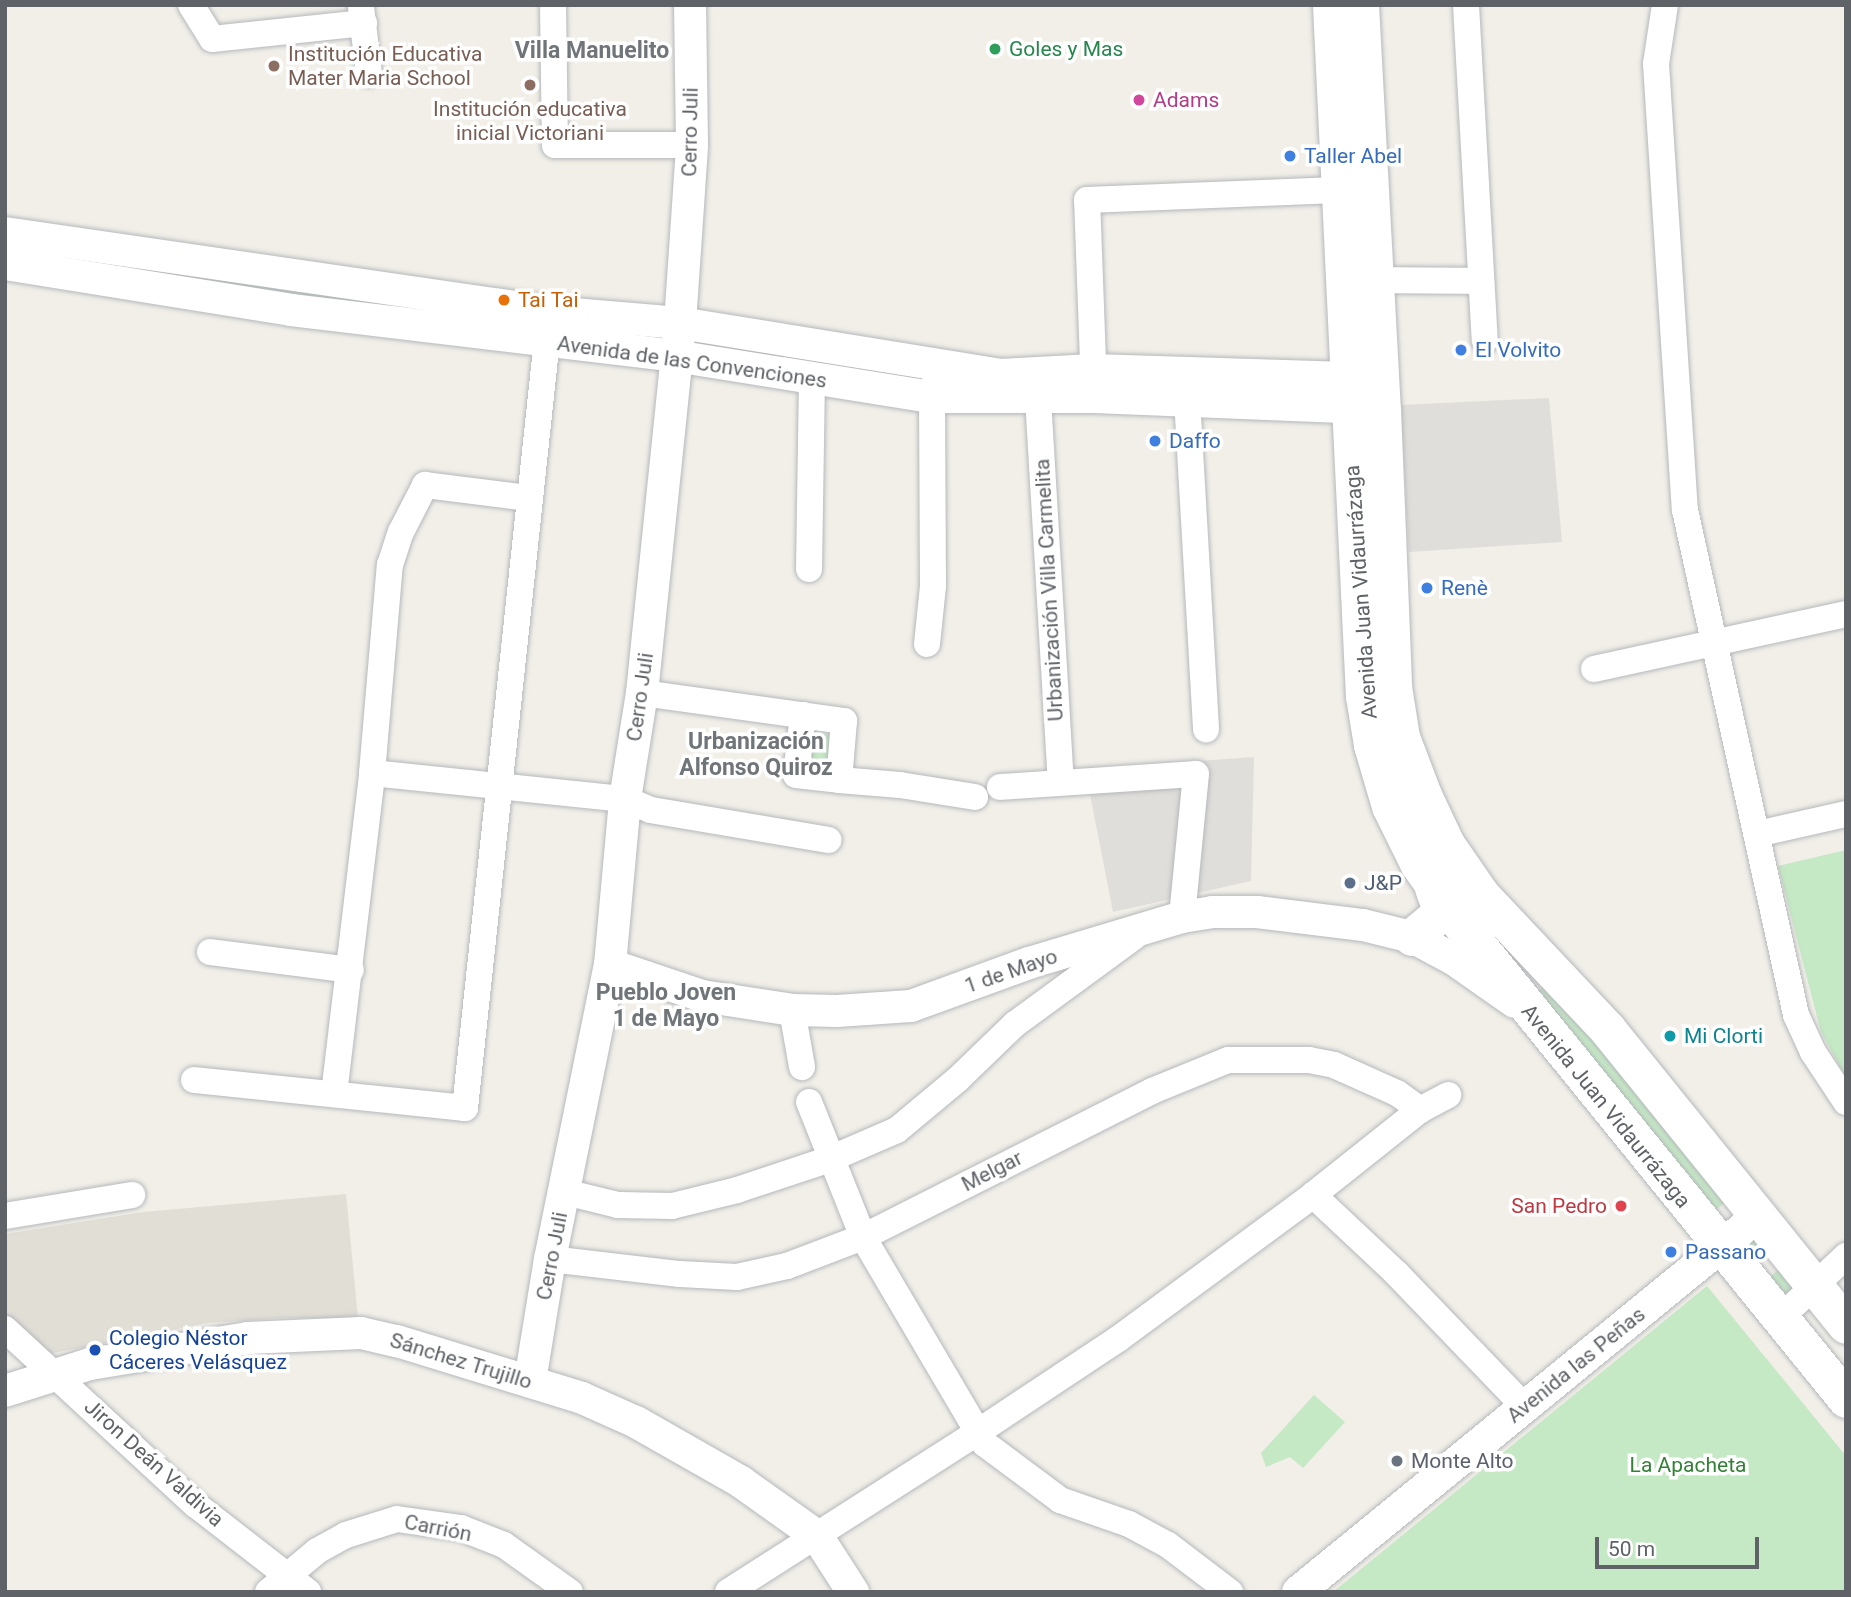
<!DOCTYPE html>
<meta charset="utf-8">
<style>
body{margin:0}
#map{position:relative;width:1851px;height:1597px;overflow:hidden;background:#f1efe8;font-family:Roboto,sans-serif}
div>[style]{position:absolute}
.industrial>*{inset:0;background:#e0deda}
.education>*{inset:0;background:#e1ded6}
.green>*{inset:0;background:#c5e8c5}
.roads{filter:drop-shadow(0 0 2px #b5b8bc) drop-shadow(0 0 2px #b5b8bc)}
.minor>*{height:26px;margin:-13px;padding:0 13px;transform-origin:13px;border-radius:13px;background:#fff}
.tertiary>*{height:32px;margin:-16px;padding:0 16px;transform-origin:16px;border-radius:16px;background:#fff}
.secondary>*{height:37px;margin:-18.5px;padding:0 18.5px;transform-origin:18.5px;border-radius:18.5px;background:#fff}
.dots>*{width:19px;height:19px;translate:-50% -50%;box-sizing:border-box;border:4px solid #fff;border-radius:50%}
span{translate:-50% -50%;white-space:nowrap;text-align:center;line-height:1.15;-webkit-text-stroke:7px #fff;paint-order:stroke}
.leisure-label{font-size:21px;color:#27864d}
.left{translate:0 -50%;text-align:left}
.education-label{font-size:21px;color:#785e54}
.hotel-label{font-size:21px;color:#b23c85}
.street-label{font-size:21px;color:#5f6368}
.shop-label{font-size:21px;color:#366cbe}
.food-label{font-size:21px;color:#c56008}
.service-label{font-size:21px;color:#4e5e75}
.culture-label{font-size:21px;color:#0d838f}
.health-label{font-size:21px;color:#be3a42}
.right{translate:-100% -50%;text-align:right}
.transit-label{font-size:21px;color:#164399}
.worship-label{font-size:21px;color:#5b616d}
.park-label{font-size:21px;color:#348238}
.neighbourhood-label{font-size:23px;color:#70757a;font-weight:700}
.frame{position:absolute;inset:0;border:7px solid #5f6368;pointer-events:none}
.scale{position:absolute;left:1595px;top:1537px;width:164px;height:32px;box-sizing:border-box;border:4px solid #5f6368;border-top:0;padding-left:9px;font-size:21px;line-height:24px;white-space:nowrap;color:#5f6368;-webkit-text-stroke:5px #fff;paint-order:stroke}
</style>
<div id="map">
<div class="industrial">
<i style="clip-path:polygon(1549px 398px,1562px 542px,1409px 552px,1401px 405px)"></i>
<i style="clip-path:polygon(1254px 757px,1251px 881px,1113px 912px,1085px 769px)"></i>
</div>
<div class="education">
<i style="clip-path:polygon(346px 1194px,358px 1318px,280px 1318px,208px 1323px,38px 1356px,5px 1325px,5px 1234px,143px 1212px)"></i>
</div>
<div class="green">
<i style="clip-path:polygon(139px 264px,528px 319px,526px 328px,138px 274px)"></i>
<i style="clip-path:polygon(718px 338px,913px 371px,912px 380px,717px 347px)"></i>
<i style="clip-path:polygon(809px 731px,836px 736px,828px 764px,803px 761px)"></i>
<i style="clip-path:polygon(1846px 850px,1846px 1078px,1821px 1032px,1778px 866px)"></i>
<i style="clip-path:polygon(1550px 980px,1729px 1199px,1713px 1212px,1535px 994px)"></i>
<i style="clip-path:polygon(1758px 1233px,1773px 1251px,1756px 1264px,1742px 1247px)"></i>
<i style="clip-path:polygon(1784px 1265px,1798px 1280px,1790px 1294px,1786px 1294px,1781px 1293px,1768px 1278px)"></i>
<i style="clip-path:polygon(1707px 1286px,1846px 1456px,1846px 1592px,1333px 1592px)"></i>
<i style="clip-path:polygon(1314px 1395px,1345px 1422px,1303px 1468px,1290px 1457px,1266px 1467px,1261px 1453px)"></i>
</div>
<div class="roads">
<div class="minor">
<i style="left:191px;top:5px;width:40px;rotate:58deg"></i>
<i style="left:212px;top:39px;width:153px;rotate:-6deg"></i>
<i style="left:553px;top:5px;width:140px;rotate:89.2deg"></i>
<i style="left:555px;top:145px;width:137px"></i>
<i style="left:1466px;top:5px;width:336px;rotate:86.8deg"></i>
<i style="left:1665px;top:5px;width:60px;rotate:98.7deg"></i>
<i style="left:1656px;top:64px;width:447px;rotate:86.3deg"></i>
<i style="left:1685px;top:510px;width:517px;rotate:77.6deg"></i>
<i style="left:1796px;top:1015px;width:41px;rotate:65.3deg"></i>
<i style="left:1813px;top:1052px;width:60px;rotate:56.6deg"></i>
<i style="left:361px;top:7px;width:67px;rotate:83.2deg"></i>
<i style="left:1373px;top:280px;width:108px;rotate:0.5deg"></i>
<i style="left:1186px;top:381px;width:349px;rotate:86.7deg"></i>
<i style="left:1094px;top:389px;width:189px;rotate:-92.1deg"></i>
<i style="left:1087px;top:200px;width:269px;rotate:-2.3deg"></i>
<i style="left:1038px;top:398px;width:385px;rotate:86.6deg"></i>
<i style="left:809px;top:569px;width:192px;rotate:-89.1deg"></i>
<i style="left:927px;top:644px;width:58px;rotate:-84.1deg"></i>
<i style="left:933px;top:586px;width:189px;rotate:-90.3deg"></i>
<i style="left:932px;top:397px;width:20px;rotate:-79deg"></i>
<i style="left:1594px;top:669px;width:258px;rotate:-12.3deg"></i>
<i style="left:642px;top:693px;width:204px;rotate:7.9deg"></i>
<i style="left:844px;top:721px;width:59px;rotate:94.8deg"></i>
<i style="left:839px;top:780px;width:61px;rotate:4.7deg"></i>
<i style="left:900px;top:785px;width:76px;rotate:9.1deg"></i>
<i style="left:803px;top:715px;width:60px;rotate:96.7deg"></i>
<i style="left:796px;top:775px;width:43px;rotate:6.6deg"></i>
<i style="left:372px;top:773px;width:254px;rotate:5.9deg"></i>
<i style="left:625px;top:799px;width:28px;rotate:23deg"></i>
<i style="left:651px;top:810px;width:180px;rotate:9.6deg"></i>
<i style="left:1000px;top:787px;width:196px;rotate:-3.8deg"></i>
<i style="left:1196px;top:774px;width:144px;rotate:95.6deg"></i>
<i style="left:1757px;top:834px;width:91px;rotate:-12.7deg"></i>
<i style="left:210px;top:952px;width:142px;rotate:7.3deg"></i>
<i style="left:792px;top:1010px;width:58px;rotate:80deg"></i>
<i style="left:194px;top:1080px;width:272px;rotate:5.9deg"></i>
<i style="left:465px;top:1108px;width:791px;rotate:-83.91deg"></i>
<i style="left:334px;top:1094px;width:323px;rotate:-83.2deg"></i>
<i style="left:372px;top:773px;width:209px;rotate:-85.1deg"></i>
<i style="left:390px;top:565px;width:35px;rotate:-72deg"></i>
<i style="left:401px;top:532px;width:53px;rotate:-62.9deg"></i>
<i style="left:425px;top:485px;width:104px;rotate:7.2deg"></i>
<i style="left:809px;top:1102px;width:145px;rotate:68.2deg"></i>
<i style="left:863px;top:1237px;width:240px;rotate:59.5deg"></i>
<i style="left:985px;top:1444px;width:94px;rotate:36.7deg"></i>
<i style="left:1060px;top:1500px;width:73px;rotate:19.2deg"></i>
<i style="left:1129px;top:1524px;width:44px;rotate:28.3deg"></i>
<i style="left:1168px;top:1545px;width:78px;rotate:37.2deg"></i>
<i style="left:565px;top:1192px;width:55px;rotate:13.8deg"></i>
<i style="left:618px;top:1205px;width:54px;rotate:1.1deg"></i>
<i style="left:672px;top:1206px;width:67px;rotate:-13.8deg"></i>
<i style="left:737px;top:1190px;width:98px;rotate:-18.4deg"></i>
<i style="left:830px;top:1159px;width:73px;rotate:-23.4deg"></i>
<i style="left:897px;top:1130px;width:78px;rotate:-39.8deg"></i>
<i style="left:957px;top:1080px;width:81px;rotate:-44deg"></i>
<i style="left:1015px;top:1024px;width:147px;rotate:-36.2deg"></i>
<i style="left:1313px;top:1195px;width:115px;rotate:43.2deg"></i>
<i style="left:1397px;top:1274px;width:185px;rotate:46.1deg"></i>
<i style="left:5px;top:1216px;width:129px;rotate:-9.4deg"></i>
<i style="left:550px;top:1259px;width:131px;rotate:6.6deg"></i>
<i style="left:680px;top:1274px;width:57px;rotate:3deg"></i>
<i style="left:737px;top:1277px;width:51px;rotate:-12.4deg"></i>
<i style="left:787px;top:1266px;width:81px;rotate:-20.9deg"></i>
<i style="left:863px;top:1237px;width:324px;rotate:-26.8deg"></i>
<i style="left:1152px;top:1091px;width:82px;rotate:-22.2deg"></i>
<i style="left:1228px;top:1060px;width:81px"></i>
<i style="left:1309px;top:1060px;width:25px;rotate:11deg"></i>
<i style="left:1334px;top:1065px;width:69px;rotate:24deg"></i>
<i style="left:1397px;top:1093px;width:29px;rotate:36deg"></i>
<i style="left:1780px;top:1318px;width:91px;rotate:-43.2deg"></i>
<i style="left:5px;top:1329px;width:260px;rotate:42.7deg"></i>
<i style="left:196px;top:1505px;width:142px;rotate:37.8deg"></i>
<i style="left:268px;top:1592px;width:64px;rotate:-39.9deg"></i>
<i style="left:317px;top:1551px;width:33px;rotate:-29deg"></i>
<i style="left:346px;top:1535px;width:53px;rotate:-17.4deg"></i>
<i style="left:397px;top:1519px;width:65px;rotate:8deg"></i>
<i style="left:461px;top:1528px;width:46px;rotate:21.6deg"></i>
<i style="left:504px;top:1545px;width:81px;rotate:35.5deg"></i>
<i style="left:728px;top:1592px;width:297px;rotate:-32.6deg"></i>
<i style="left:978px;top:1432px;width:168px;rotate:-33.6deg"></i>
<i style="left:1118px;top:1339px;width:242px;rotate:-36.4deg"></i>
<i style="left:1313px;top:1195px;width:137px;rotate:-38.5deg"></i>
<i style="left:1420px;top:1110px;width:32px;rotate:-28deg"></i>
</div>
<div class="tertiary">
<i style="left:5px;top:233px;width:550px;rotate:8.26deg"></i>
<i style="left:549px;top:312px;width:131px;rotate:4.8deg"></i>
<i style="left:680px;top:323px;width:324px;rotate:9.2deg"></i>
<i style="left:1000px;top:375px;width:93px;rotate:-3.1deg"></i>
<i style="left:1093px;top:370px;width:279px;rotate:1.8deg"></i>
<i style="left:5px;top:264px;width:290px;rotate:9.1deg"></i>
<i style="left:291px;top:310px;width:387px;rotate:6.8deg"></i>
<i style="left:675px;top:356px;width:260px;rotate:9.1deg"></i>
<i style="left:932px;top:397px;width:162px"></i>
<i style="left:1094px;top:397px;width:279px;rotate:2.3deg"></i>
<i style="left:610px;top:965px;width:97px;rotate:18.6deg"></i>
<i style="left:702px;top:996px;width:91px;rotate:8.8deg"></i>
<i style="left:792px;top:1010px;width:45px;rotate:1.3deg"></i>
<i style="left:837px;top:1011px;width:74px;rotate:-3.9deg"></i>
<i style="left:911px;top:1006px;width:126px;rotate:-20deg"></i>
<i style="left:1029px;top:963px;width:160px;rotate:-16.7deg"></i>
<i style="left:1182px;top:917px;width:30px;rotate:-9deg"></i>
<i style="left:1212px;top:912px;width:45px"></i>
<i style="left:1257px;top:912px;width:107px;rotate:7deg"></i>
<i style="left:1363px;top:925px;width:50px;rotate:13.8deg"></i>
<i style="left:1412px;top:937px;width:49px;rotate:28.1deg"></i>
<i style="left:1455px;top:960px;width:73px;rotate:35deg"></i>
<i style="left:530px;top:1381px;width:124px;rotate:-80.7deg"></i>
<i style="left:550px;top:1259px;width:300px;rotate:-78.5deg"></i>
<i style="left:610px;top:965px;width:167px;rotate:-84.8deg"></i>
<i style="left:625px;top:799px;width:107px;rotate:-80.9deg"></i>
<i style="left:642px;top:693px;width:372px;rotate:-84.1deg"></i>
<i style="left:680px;top:323px;width:178px;rotate:-86.1deg"></i>
<i style="left:692px;top:145px;width:140px;rotate:-90.8deg"></i>
<i style="left:5px;top:1391px;width:89px;rotate:-17.6deg"></i>
<i style="left:90px;top:1364px;width:160px;rotate:-9.3deg"></i>
<i style="left:248px;top:1338px;width:113px;rotate:-2.5deg"></i>
<i style="left:361px;top:1333px;width:37px;rotate:13deg"></i>
<i style="left:397px;top:1341px;width:194px;rotate:17.1deg"></i>
<i style="left:582px;top:1398px;width:59px;rotate:24deg"></i>
<i style="left:636px;top:1422px;width:121px;rotate:29.7deg"></i>
<i style="left:741px;top:1482px;width:93px;rotate:35.4deg"></i>
<i style="left:817px;top:1536px;width:67px;rotate:57.3deg"></i>
<i style="left:1298px;top:1592px;width:593px;rotate:-39.25deg"></i>
</div>
<div class="secondary">
<i style="left:1331px;top:5px;width:692px;rotate:87.27deg"></i>
<i style="left:1364px;top:696px;width:50px;rotate:80.7deg"></i>
<i style="left:1372px;top:745px;width:64px;rotate:73.6deg"></i>
<i style="left:1390px;top:806px;width:64px;rotate:63.8deg"></i>
<i style="left:1418px;top:863px;width:78px;rotate:54.9deg"></i>
<i style="left:1463px;top:927px;width:608px;rotate:50.94deg"></i>
<i style="left:1360px;top:5px;width:405px;rotate:86.9deg"></i>
<i style="left:1382px;top:409px;width:278px;rotate:87.7deg"></i>
<i style="left:1393px;top:687px;width:51px;rotate:80.9deg"></i>
<i style="left:1401px;top:737px;width:62px;rotate:69.2deg"></i>
<i style="left:1423px;top:795px;width:54px;rotate:64.9deg"></i>
<i style="left:1446px;top:844px;width:62px;rotate:55.5deg"></i>
<i style="left:1481px;top:895px;width:185px;rotate:46.7deg"></i>
<i style="left:1608px;top:1030px;width:379px;rotate:51.1deg"></i>
<i style="left:1412px;top:937px;width:34px;rotate:-40deg"></i>
<i style="left:1438px;top:915px;width:8px;rotate:-76deg"></i>
<i style="left:1440px;top:907px;width:20px;rotate:-110deg"></i>
</div>
</div>
<div class="dots">
<i style="left:995px;top:49px;background:#2e9e5b"></i>
<i style="left:274px;top:66px;background:#8d6e63"></i>
<i style="left:530px;top:85px;background:#8d6e63"></i>
<i style="left:1139px;top:100px;background:#d1479c"></i>
<i style="left:1290px;top:156px;background:#3f7fe0"></i>
<i style="left:504px;top:300px;background:#e8710a"></i>
<i style="left:1461px;top:350px;background:#3f7fe0"></i>
<i style="left:1155px;top:441px;background:#3f7fe0"></i>
<i style="left:1427px;top:588px;background:#3f7fe0"></i>
<i style="left:1350px;top:883px;background:#5c6f8a"></i>
<i style="left:1670px;top:1036px;background:#0f9aa8"></i>
<i style="left:1621px;top:1206px;background:#e0444e"></i>
<i style="left:1671px;top:1252px;background:#3f7fe0"></i>
<i style="left:95px;top:1350px;background:#1a4fb4"></i>
<i style="left:1397px;top:1461px;background:#6b7280"></i>
</div>
<div class="leisure-label">
<span class="left" style="left:1009px;top:49px">Goles y Mas</span>
</div>
<div class="education-label">
<span class="left" style="left:288px;top:66px">Institución Educativa<br>Mater Maria School</span>
<span style="left:530px;top:121px">Institución educativa<br>inicial Victoriani</span>
</div>
<div class="hotel-label">
<span class="left" style="left:1153px;top:100px">Adams</span>
</div>
<div class="street-label">
<span style="left:690px;top:132px;rotate:-89deg">Cerro Juli</span>
<span style="left:692px;top:362px;rotate:8deg">Avenida de las Convenciones</span>
<span style="left:1049px;top:590px;rotate:-93deg">Urbanización Villa Carmelita</span>
<span style="left:1361px;top:592px;rotate:-94deg">Avenida Juan Vidaurrázaga</span>
<span style="left:640px;top:697px;rotate:-82deg">Cerro Juli</span>
<span style="left:1011px;top:971px;rotate:-19deg">1 de Mayo</span>
<span style="left:1606px;top:1106px;rotate:51deg">Avenida Juan Vidaurrázaga</span>
<span style="left:992px;top:1171px;rotate:-27deg">Melgar</span>
<span style="left:552px;top:1256px;rotate:-79deg">Cerro Juli</span>
<span style="left:461px;top:1361px;rotate:17deg">Sánchez Trujillo</span>
<span style="left:1576px;top:1365px;rotate:-39deg">Avenida las Peñas</span>
<span style="left:154px;top:1463px;rotate:42deg">Jiron Deán Valdivia</span>
<span style="left:438px;top:1528px;rotate:11deg">Carrión</span>
</div>
<div class="shop-label">
<span class="left" style="left:1304px;top:156px">Taller Abel</span>
<span class="left" style="left:1475px;top:350px">El Volvito</span>
<span class="left" style="left:1169px;top:441px">Daffo</span>
<span class="left" style="left:1441px;top:588px">Renè</span>
<span class="left" style="left:1685px;top:1252px">Passano</span>
</div>
<div class="food-label">
<span class="left" style="left:518px;top:300px">Tai Tai</span>
</div>
<div class="service-label">
<span class="left" style="left:1364px;top:883px">J&amp;P</span>
</div>
<div class="culture-label">
<span class="left" style="left:1684px;top:1036px">Mi Clorti</span>
</div>
<div class="health-label">
<span class="right" style="left:1607px;top:1206px">San Pedro</span>
</div>
<div class="transit-label">
<span class="left" style="left:109px;top:1350px">Colegio Néstor<br>Cáceres Velásquez</span>
</div>
<div class="worship-label">
<span class="left" style="left:1411px;top:1461px">Monte Alto</span>
</div>
<div class="park-label">
<span style="left:1688px;top:1465px">La Apacheta</span>
</div>
<div class="neighbourhood-label">
<span style="left:592px;top:51px">Villa Manuelito</span>
<span style="left:756px;top:755px">Urbanización<br>Alfonso Quiroz</span>
<span style="left:666px;top:1006px">Pueblo Joven<br>1 de Mayo</span>
</div>
<div class="frame"></div>
<div class="scale">50 m</div>
</div>
